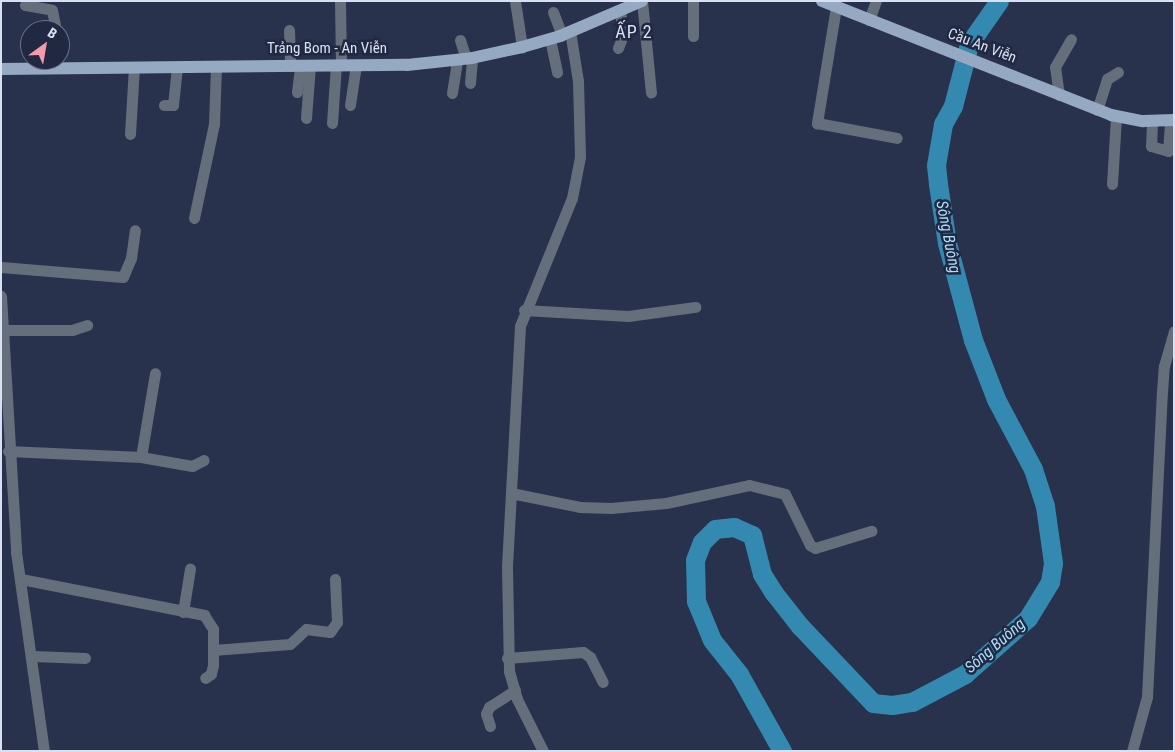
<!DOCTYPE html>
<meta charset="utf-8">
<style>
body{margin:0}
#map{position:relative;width:1175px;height:752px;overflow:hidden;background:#29324d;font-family:"Roboto Condensed",sans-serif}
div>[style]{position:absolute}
.river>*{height:19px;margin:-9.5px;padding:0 9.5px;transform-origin:9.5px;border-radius:9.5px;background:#3389af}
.minor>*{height:11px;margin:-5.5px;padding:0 5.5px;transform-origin:5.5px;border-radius:5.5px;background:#656f7b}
.major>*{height:12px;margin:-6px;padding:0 6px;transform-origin:6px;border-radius:6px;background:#95aac2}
span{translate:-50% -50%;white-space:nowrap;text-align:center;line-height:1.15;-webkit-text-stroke:5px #202842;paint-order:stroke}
.street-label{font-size:15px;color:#d9e0f1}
.water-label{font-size:16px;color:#addef8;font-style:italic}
.quarter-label{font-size:18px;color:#d9e0f1;letter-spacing:1px}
.frame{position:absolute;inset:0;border:2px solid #d9e0f1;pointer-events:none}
.north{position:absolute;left:20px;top:20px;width:50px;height:50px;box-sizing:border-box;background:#202842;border:1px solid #6a7288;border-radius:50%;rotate:32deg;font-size:14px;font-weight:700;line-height:20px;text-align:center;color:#d9e0f1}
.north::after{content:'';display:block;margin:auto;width:18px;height:22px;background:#f39aac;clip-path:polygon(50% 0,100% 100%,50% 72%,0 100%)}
</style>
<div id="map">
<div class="river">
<i style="left:782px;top:751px;width:88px;rotate:-119.2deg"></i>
<i style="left:739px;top:674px;width:43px;rotate:-128.5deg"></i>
<i style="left:712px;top:640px;width:42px;rotate:-112.3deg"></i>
<i style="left:696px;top:601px;width:41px;rotate:-91.4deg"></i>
<i style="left:695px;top:560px;width:19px;rotate:-69deg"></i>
<i style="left:702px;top:542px;width:18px;rotate:-45deg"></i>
<i style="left:715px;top:529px;width:19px;rotate:-6deg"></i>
<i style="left:734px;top:527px;width:20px;rotate:24deg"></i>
<i style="left:752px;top:535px;width:40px;rotate:75.6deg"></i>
<i style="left:762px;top:574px;width:22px;rotate:58deg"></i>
<i style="left:774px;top:593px;width:42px;rotate:51.8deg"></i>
<i style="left:800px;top:626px;width:106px;rotate:46.5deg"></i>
<i style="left:873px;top:703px;width:19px;rotate:6deg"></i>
<i style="left:892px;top:705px;width:20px;rotate:-9deg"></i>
<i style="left:912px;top:702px;width:60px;rotate:-27.8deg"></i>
<i style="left:965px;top:674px;width:84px;rotate:-41.6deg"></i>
<i style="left:1028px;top:618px;width:42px;rotate:-58.6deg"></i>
<i style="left:1050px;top:582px;width:19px;rotate:-81deg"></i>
<i style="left:1053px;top:563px;width:58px;rotate:-98deg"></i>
<i style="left:1045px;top:506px;width:39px;rotate:-108deg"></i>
<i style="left:1033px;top:469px;width:79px;rotate:-117.9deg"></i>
<i style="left:996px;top:399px;width:63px;rotate:-111.3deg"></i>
<i style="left:973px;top:340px;width:100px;rotate:-105deg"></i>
<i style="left:947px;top:243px;width:60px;rotate:-98.7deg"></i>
<i style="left:938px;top:184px;width:19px;rotate:-96deg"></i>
<i style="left:936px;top:165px;width:42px;rotate:-80.3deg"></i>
<i style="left:943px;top:124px;width:21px;rotate:-61deg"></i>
<i style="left:953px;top:106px;width:64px;rotate:-75.5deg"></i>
<i style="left:969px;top:44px;width:52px;rotate:-55.1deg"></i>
</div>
<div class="minor">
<i style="left:340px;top:1px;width:64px;rotate:89.1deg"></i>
<i style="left:515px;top:1px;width:47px;rotate:81.3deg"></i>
<i style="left:642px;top:1px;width:92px;rotate:84.4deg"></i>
<i style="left:25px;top:5px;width:27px;rotate:10deg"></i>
<i style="left:52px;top:10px;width:20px;rotate:79deg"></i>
<i style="left:836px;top:7px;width:118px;rotate:99.3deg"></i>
<i style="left:817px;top:123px;width:81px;rotate:10.6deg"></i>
<i style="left:553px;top:12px;width:25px;rotate:69deg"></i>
<i style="left:869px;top:20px;width:20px;rotate:-70deg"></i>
<i style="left:289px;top:30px;width:36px;rotate:88deg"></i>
<i style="left:693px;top:36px;width:35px;rotate:-90deg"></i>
<i style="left:550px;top:39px;width:34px;rotate:78deg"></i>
<i style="left:460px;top:40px;width:19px;rotate:72deg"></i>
<i style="left:618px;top:48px;width:14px;rotate:-69deg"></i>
<i style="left:623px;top:35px;width:23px;rotate:-97deg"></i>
<i style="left:470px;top:83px;width:25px;rotate:-85deg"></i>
<i style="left:297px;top:92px;width:26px;rotate:-83deg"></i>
<i style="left:452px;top:93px;width:33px;rotate:-81deg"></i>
<i style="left:1059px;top:95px;width:28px;rotate:-98deg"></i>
<i style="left:1055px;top:67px;width:32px;rotate:-60deg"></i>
<i style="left:164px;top:105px;width:9px"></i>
<i style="left:173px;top:105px;width:38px;rotate:-84deg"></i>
<i style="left:350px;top:105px;width:40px;rotate:-81.5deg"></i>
<i style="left:1097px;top:110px;width:33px;rotate:-72deg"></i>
<i style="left:1107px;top:79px;width:13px;rotate:-32deg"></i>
<i style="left:306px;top:118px;width:52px;rotate:-85.6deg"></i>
<i style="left:1152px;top:121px;width:25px;rotate:92deg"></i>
<i style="left:1151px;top:146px;width:18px;rotate:16deg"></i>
<i style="left:1168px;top:151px;width:31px;rotate:-86deg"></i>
<i style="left:332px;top:123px;width:58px;rotate:-86.1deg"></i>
<i style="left:130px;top:134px;width:67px;rotate:-86.6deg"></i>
<i style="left:1112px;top:184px;width:68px;rotate:-86.6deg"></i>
<i style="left:194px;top:218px;width:96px;rotate:-78deg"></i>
<i style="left:214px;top:124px;width:57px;rotate:-88deg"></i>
<i style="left:1px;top:267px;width:122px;rotate:4.7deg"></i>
<i style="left:123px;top:277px;width:21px;rotate:-67deg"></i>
<i style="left:131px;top:258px;width:28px;rotate:-82deg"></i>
<i style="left:1px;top:296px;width:256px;rotate:86.6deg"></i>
<i style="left:16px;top:552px;width:201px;rotate:82deg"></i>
<i style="left:524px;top:310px;width:104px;rotate:3.3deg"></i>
<i style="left:628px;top:316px;width:68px;rotate:-7.7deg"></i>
<i style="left:5px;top:330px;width:67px"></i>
<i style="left:72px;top:330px;width:16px;rotate:-18deg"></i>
<i style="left:8px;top:451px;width:133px;rotate:2.6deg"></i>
<i style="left:141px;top:457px;width:52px;rotate:10deg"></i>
<i style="left:192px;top:466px;width:13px;rotate:-27deg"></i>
<i style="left:141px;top:457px;width:85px;rotate:-80.5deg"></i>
<i style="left:511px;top:493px;width:70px;rotate:11.5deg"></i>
<i style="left:580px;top:507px;width:31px;rotate:2deg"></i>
<i style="left:611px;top:508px;width:55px;rotate:-5.2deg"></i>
<i style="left:666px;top:503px;width:85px;rotate:-12.2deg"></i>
<i style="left:749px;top:485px;width:37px;rotate:14deg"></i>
<i style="left:785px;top:494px;width:57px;rotate:63.9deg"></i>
<i style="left:810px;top:545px;width:6px;rotate:31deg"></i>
<i style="left:815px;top:548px;width:59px;rotate:-16.9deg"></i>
<i style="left:21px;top:579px;width:187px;rotate:11.1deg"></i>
<i style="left:204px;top:615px;width:17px;rotate:57deg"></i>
<i style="left:213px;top:629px;width:36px;rotate:90deg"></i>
<i style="left:213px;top:665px;width:9px;rotate:103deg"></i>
<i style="left:211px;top:674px;width:7px;rotate:146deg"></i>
<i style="left:183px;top:612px;width:44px;rotate:-80.8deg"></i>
<i style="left:213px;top:650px;width:77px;rotate:-4.5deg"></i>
<i style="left:290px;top:644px;width:22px;rotate:-43deg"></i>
<i style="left:306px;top:629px;width:24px;rotate:7deg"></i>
<i style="left:330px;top:632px;width:12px;rotate:-55deg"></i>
<i style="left:337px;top:622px;width:43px;rotate:-92.7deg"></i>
<i style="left:33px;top:656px;width:52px;rotate:2.2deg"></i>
<i style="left:507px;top:658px;width:76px;rotate:-4.5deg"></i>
<i style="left:583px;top:652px;width:9px;rotate:36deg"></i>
<i style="left:590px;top:657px;width:28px;rotate:63deg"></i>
<i style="left:490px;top:726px;width:13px;rotate:-108deg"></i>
<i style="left:486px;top:714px;width:8px;rotate:-67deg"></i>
<i style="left:489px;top:707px;width:31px;rotate:-33deg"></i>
<i style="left:543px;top:751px;width:58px;rotate:-116.6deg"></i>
<i style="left:517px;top:699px;width:29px;rotate:-106deg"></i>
<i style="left:509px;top:671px;width:105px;rotate:-91.1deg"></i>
<i style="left:507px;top:566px;width:240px;rotate:-86.9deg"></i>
<i style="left:520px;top:326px;width:138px;rotate:-67.9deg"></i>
<i style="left:572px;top:198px;width:42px;rotate:-79deg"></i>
<i style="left:580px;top:157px;width:76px;rotate:-91.5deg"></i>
<i style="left:578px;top:81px;width:51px;rotate:-99.1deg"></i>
<i style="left:1132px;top:751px;width:56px;rotate:-74.5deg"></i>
<i style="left:1147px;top:697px;width:305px;rotate:-87.2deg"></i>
<i style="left:1162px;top:392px;width:26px;rotate:-86deg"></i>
<i style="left:1164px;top:366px;width:36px;rotate:-74deg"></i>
</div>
<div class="major">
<i style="left:822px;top:1px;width:311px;rotate:21.5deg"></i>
<i style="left:1111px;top:115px;width:33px;rotate:11deg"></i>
<i style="left:1143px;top:121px;width:31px;rotate:-2deg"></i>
<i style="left:1px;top:69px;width:406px;rotate:-0.6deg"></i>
<i style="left:407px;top:65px;width:65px;rotate:-6.1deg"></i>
<i style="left:472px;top:58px;width:51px;rotate:-12.4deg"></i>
<i style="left:522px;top:47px;width:40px;rotate:-16deg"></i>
<i style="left:560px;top:36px;width:89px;rotate:-23.1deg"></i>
</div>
<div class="street-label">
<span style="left:982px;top:46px;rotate:21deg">Cầu An Viễn</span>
<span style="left:327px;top:49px">Trảng Bom - An Viễn</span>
</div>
<div class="water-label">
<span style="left:948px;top:237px;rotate:79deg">Sông Buông</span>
<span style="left:995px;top:646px;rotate:-41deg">Sông Buông</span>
</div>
<div class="quarter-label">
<span style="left:634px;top:32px">ẤP 2</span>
</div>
<div class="frame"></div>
<div class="north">B</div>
</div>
